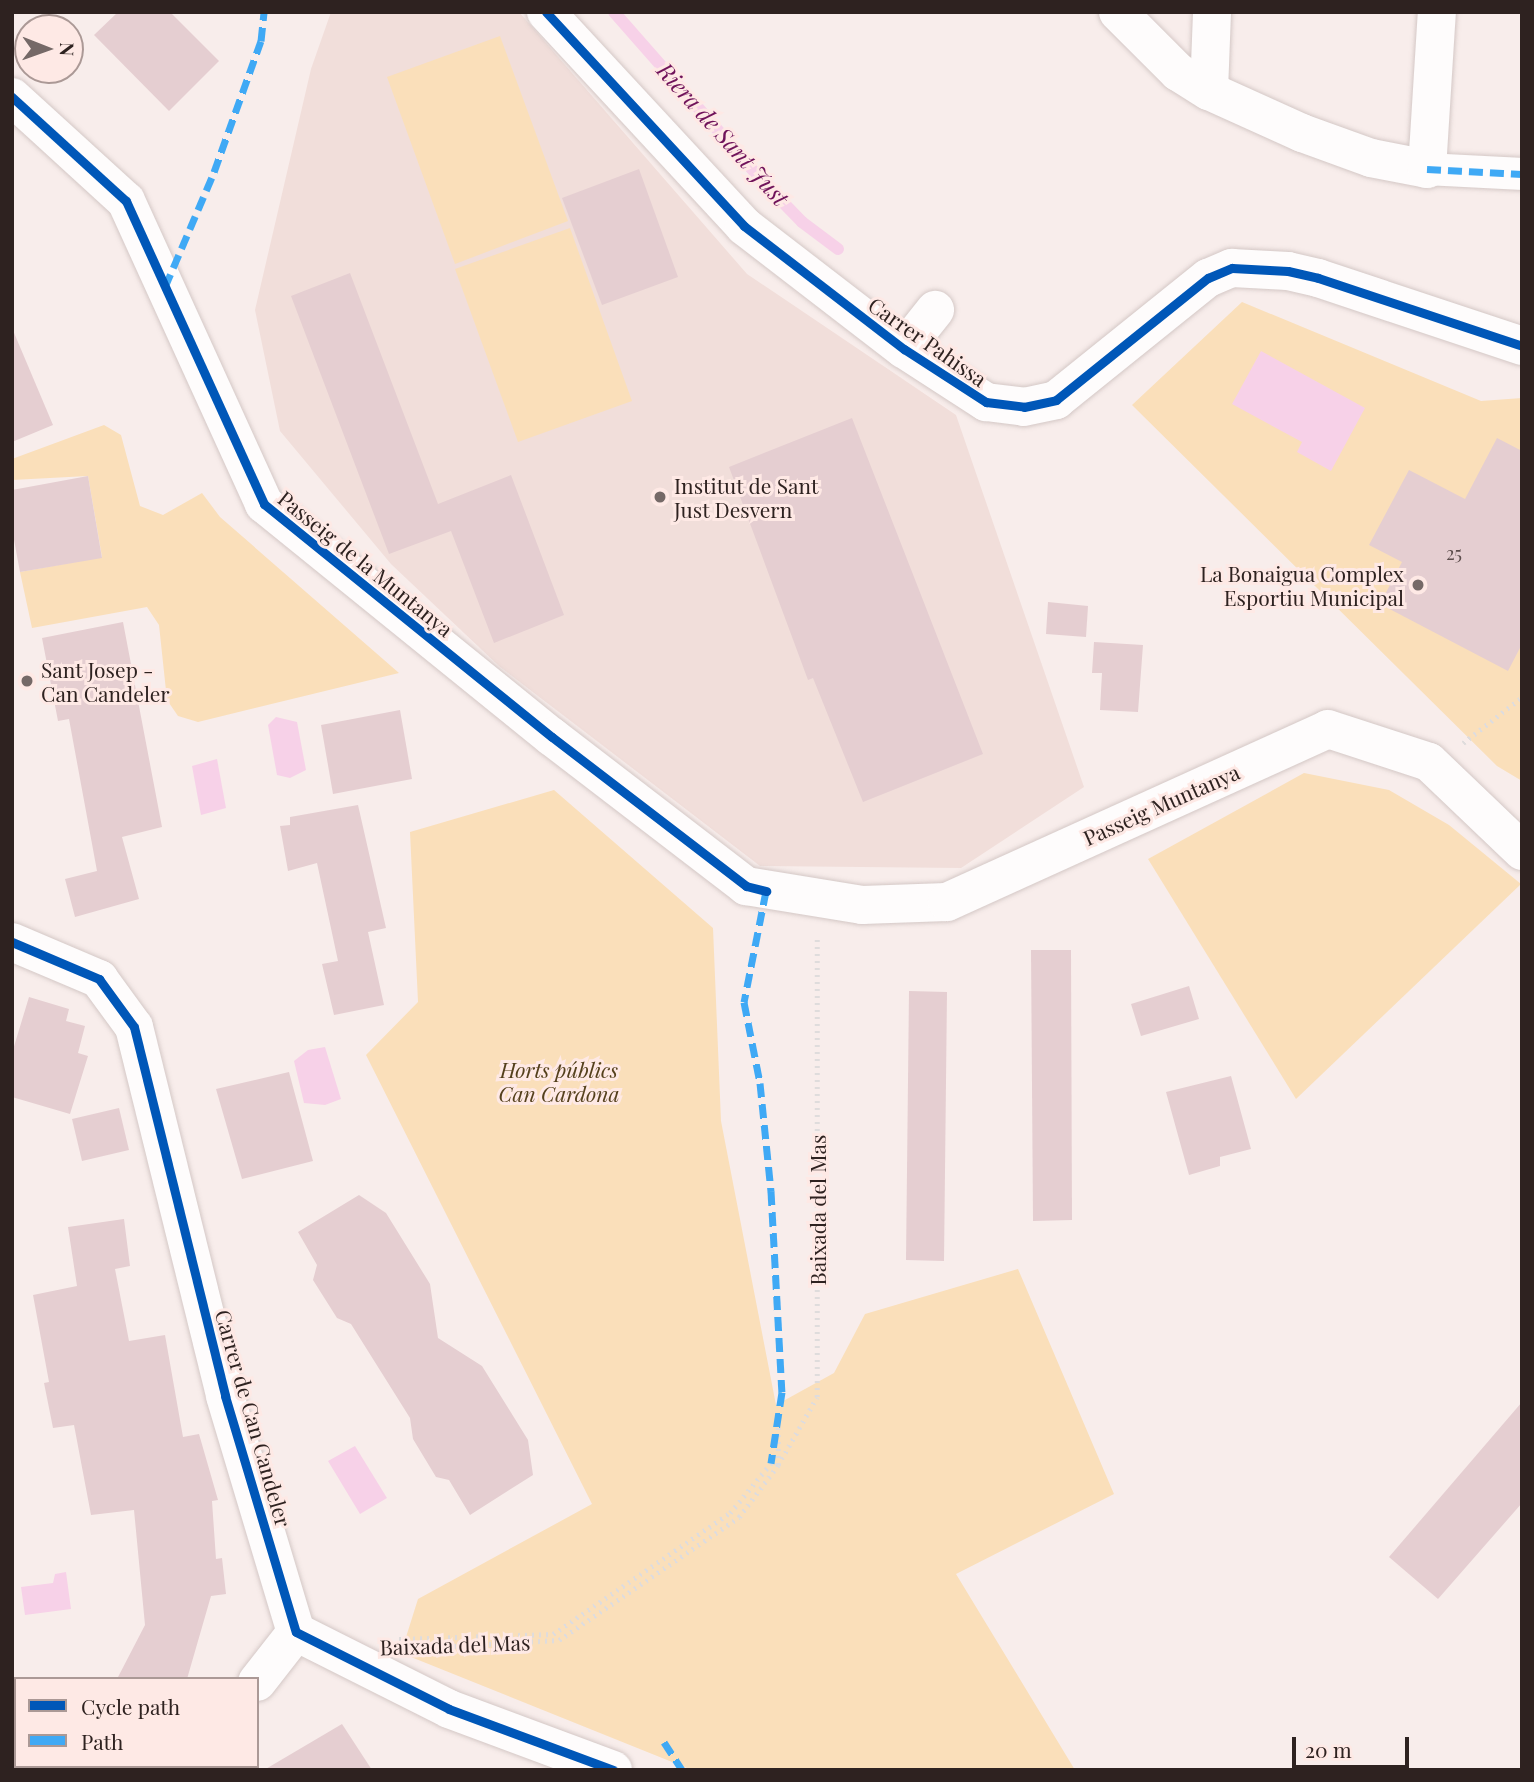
<!DOCTYPE html>
<meta charset="utf-8">
<style>
body{margin:0}
#map{position:relative;width:1534px;height:1782px;overflow:hidden;background:#f8edeb;font-family:"Playfair Display",serif}
div>[style]{position:absolute}
.built>*{inset:0;background:#f1deda}
.green>*{inset:0;background:#fadfba}
.water>*{inset:0;background:#f7d1e8}
.stream>*{height:12px;margin:-6px;padding:0 6px;transform-origin:6px;border-radius:6px;background:#f7d1e8}
.building>*{inset:0;background:#e5ced1}
.path>*{height:4.5px;margin-top:-2.25px;transform-origin:0;background:repeating-linear-gradient(90deg,#dfdcdc 0 2px,transparent 0 7px)}
.roads{filter:drop-shadow(0 0 2px #d4c8c6) drop-shadow(0 0 2px #d4c8c6)}
.pedestrian>*{height:32px;margin:-16px;padding:0 16px;transform-origin:16px;border-radius:16px;background:#fefcfc}
.minor>*{height:38px;margin:-19px;padding:0 19px;transform-origin:19px;border-radius:19px;background:#fefcfc}
.quiet>*{height:7px;margin-top:-3.5px;transform-origin:0;background:repeating-linear-gradient(90deg,#3fa9f5 0 14px,transparent 0 21px)}
.cycleway>*{height:9px;margin:-4.5px;padding:0 4.5px;transform-origin:4.5px;border-radius:4.5px;background:#0057b8}
.dots>*{width:19px;height:19px;translate:-50% -50%;box-sizing:border-box;border:4px solid #fee9e5;border-radius:50%}
span{translate:-50% -50%;white-space:nowrap;text-align:center;line-height:1.15;-webkit-text-stroke:6px #fee9e5;paint-order:stroke}
.number-label{font-size:18px;color:#5c4d4c}
.number-label span{-webkit-text-stroke-width:0}
.street-label{font-size:21px;color:#2e2220}
.poi-label{font-size:21px;color:#2e2220}
.left{translate:0 -50%;text-align:left}
.right{translate:-100% -50%;text-align:right}
.park-label{font-size:21px;color:#54401c;font-style:italic}
.water-label{font-size:23px;color:#70135a;font-style:italic}
.frame{position:absolute;inset:0;border:14px solid #2e2220;pointer-events:none}
.legend{position:absolute;left:14px;top:1677px;width:245px;height:91px;box-sizing:border-box;background:#fee9e5;border:2px solid #ab9996;margin:0;padding:9px 12px;list-style:none;font-size:21px;color:#2e2220}
.legend li{display:flex;align-items:center;gap:14px;height:35px}
.legend b{width:35px;border:2px solid #ab9996}
.north{position:absolute;left:14px;top:14px;width:70px;height:70px;box-sizing:border-box;background:#fee9e5;border:2px solid #ab9996;border-radius:50%;rotate:91deg;font-size:19px;font-weight:700;line-height:28px;text-align:center;color:#2e2220}
.north::after{content:'';display:block;margin:auto;width:24px;height:32px;background:#756967;clip-path:polygon(50% 0,100% 100%,50% 72%,0 100%)}
.scale{position:absolute;left:1292px;top:1737px;width:117px;height:32px;box-sizing:border-box;border:4px solid #2e2220;border-top:0;padding-left:9px;font-size:21px;line-height:24px;white-space:nowrap;color:#2e2220;-webkit-text-stroke:5px #fee9e5;paint-order:stroke}
</style>
<div id="map">
<div class="built">
<i style="clip-path:polygon(331px 12px,519px 12px,747px 274px,956px 415px,1084px 787px,961px 868px,760px 866px,499px 666px,391px 564px,280px 431px,255px 310px,311px 69px)"></i>
</div>
<div class="green">
<i style="clip-path:polygon(500px 36px,568px 221px,455px 264px,387px 77px)"></i>
<i style="clip-path:polygon(570px 228px,632px 401px,518px 442px,455px 269px)"></i>
<i style="clip-path:polygon(1242px 302px,1481px 401px,1522px 398px,1522px 781px,1497px 766px,1132px 405px)"></i>
<i style="clip-path:polygon(104px 425px,121px 435px,140px 506px,163px 515px,202px 493px,220px 517px,399px 673px,198px 722px,178px 716px,167px 700px,159px 625px,147px 607px,32px 628px,20px 572px,102px 557px,88px 476px,12px 480px,12px 459px)"></i>
<i style="clip-path:polygon(1304px 773px,1389px 790px,1449px 825px,1521px 884px,1296px 1099px,1148px 859px)"></i>
<i style="clip-path:polygon(554px 790px,713px 928px,721px 1121px,776px 1405px,834px 1373px,865px 1314px,1018px 1269px,1114px 1494px,956px 1574px,1075px 1770px,692px 1770px,401px 1653px,418px 1599px,592px 1504px,366px 1055px,418px 1002px,410px 832px)"></i>
</div>
<div class="water">
<i style="clip-path:polygon(1261px 351px,1365px 408px,1331px 471px,1297px 452px,1302px 442px,1232px 404px)"></i>
<i style="clip-path:polygon(276px 717px,297px 722px,306px 770px,290px 778px,277px 775px,268px 725px)"></i>
<i style="clip-path:polygon(217px 759px,226px 808px,201px 815px,192px 766px)"></i>
<i style="clip-path:polygon(325px 1047px,341px 1099px,325px 1105px,304px 1103px,294px 1061px,308px 1050px)"></i>
<i style="clip-path:polygon(355px 1446px,387px 1498px,360px 1514px,328px 1461px)"></i>
<i style="clip-path:polygon(66px 1572px,71px 1609px,25px 1615px,21px 1587px,53px 1583px,55px 1574px)"></i>
</div>
<div class="stream">
<i style="left:614px;top:12px;width:233px;rotate:48.7deg"></i>
<i style="left:768px;top:187px;width:49px;rotate:45.8deg"></i>
<i style="left:802px;top:222px;width:45px;rotate:36.9deg"></i>
</div>
<div class="building">
<i style="clip-path:polygon(118px 12px,170px 12px,219px 61px,169px 111px,94px 35px)"></i>
<i style="clip-path:polygon(639px 169px,678px 277px,602px 305px,562px 198px)"></i>
<i style="clip-path:polygon(350px 273px,438px 504px,511px 475px,564px 615px,494px 643px,451px 531px,389px 554px,291px 296px)"></i>
<i style="clip-path:polygon(12px 328px,53px 425px,12px 442px)"></i>
<i style="clip-path:polygon(852px 418px,983px 754px,863px 802px,813px 678px,808px 680px,729px 467px)"></i>
<i style="clip-path:polygon(1497px 438px,1522px 451px,1522px 644px,1508px 671px,1380px 604px,1402px 562px,1369px 545px,1409px 470px,1465px 499px)"></i>
<i style="clip-path:polygon(88px 476px,102px 558px,20px 572px,12px 529px,12px 490px)"></i>
<i style="clip-path:polygon(1048px 602px,1088px 606px,1086px 637px,1046px 634px)"></i>
<i style="clip-path:polygon(123px 622px,162px 827px,122px 837px,139px 899px,75px 917px,65px 879px,97px 871px,69px 719px,58px 721px,42px 638px)"></i>
<i style="clip-path:polygon(1094px 642px,1143px 645px,1138px 712px,1100px 710px,1102px 673px,1092px 673px)"></i>
<i style="clip-path:polygon(400px 710px,412px 779px,333px 794px,321px 725px)"></i>
<i style="clip-path:polygon(358px 805px,386px 928px,368px 932px,384px 1005px,334px 1015px,322px 964px,338px 961px,317px 863px,288px 871px,280px 826px,290px 825px,290px 817px)"></i>
<i style="clip-path:polygon(1031px 950px,1071px 950px,1072px 1220px,1033px 1221px)"></i>
<i style="clip-path:polygon(1189px 986px,1199px 1019px,1141px 1036px,1131px 1004px)"></i>
<i style="clip-path:polygon(909px 991px,947px 992px,944px 1261px,906px 1260px)"></i>
<i style="clip-path:polygon(29px 997px,69px 1009px,66px 1021px,85px 1026px,78px 1053px,88px 1056px,70px 1114px,12px 1097px,12px 1053px)"></i>
<i style="clip-path:polygon(289px 1072px,313px 1161px,242px 1179px,216px 1089px)"></i>
<i style="clip-path:polygon(1231px 1076px,1251px 1149px,1220px 1157px,1220px 1166px,1189px 1175px,1166px 1092px)"></i>
<i style="clip-path:polygon(119px 1108px,129px 1150px,82px 1161px,72px 1119px)"></i>
<i style="clip-path:polygon(359px 1195px,386px 1213px,430px 1284px,438px 1338px,482px 1366px,528px 1440px,533px 1475px,470px 1515px,449px 1480px,436px 1477px,413px 1439px,410px 1418px,351px 1324px,337px 1318px,313px 1280px,317px 1265px,298px 1232px)"></i>
<i style="clip-path:polygon(124px 1219px,130px 1266px,115px 1269px,129px 1341px,165px 1335px,183px 1437px,199px 1434px,218px 1500px,212px 1501px,216px 1559px,222px 1558px,226px 1594px,211px 1596px,187px 1679px,117px 1679px,145px 1625px,134px 1510px,91px 1515px,74px 1425px,53px 1428px,44px 1383px,49px 1382px,33px 1295px,77px 1286px,68px 1227px)"></i>
<i style="clip-path:polygon(1522px 1402px,1522px 1503px,1438px 1599px,1389px 1557px)"></i>
<i style="clip-path:polygon(342px 1724px,372px 1770px,264px 1770px)"></i>
</div>
<div class="path">
<i style="left:1463px;top:743px;width:75px;rotate:-37.9deg"></i>
<i style="left:778px;top:1465px;width:78px;rotate:-60.2deg"></i>
<i style="left:817px;top:1397px;width:459px;rotate:-90deg"></i>
<i style="left:399px;top:1639px;width:154px;rotate:-1.9deg"></i>
<i style="left:553px;top:1634px;width:214px;rotate:-34.4deg"></i>
<i style="left:730px;top:1513px;width:65px;rotate:-50.6deg"></i>
<i style="left:419px;top:1648px;width:140px;rotate:-3.3deg"></i>
<i style="left:559px;top:1640px;width:218px;rotate:-34.3deg"></i>
<i style="left:739px;top:1517px;width:65px;rotate:-53.1deg"></i>
<i style="left:778px;top:1465px;width:44px;rotate:-90deg"></i>
</div>
<div class="roads">
<div class="pedestrian">
<i style="left:1427px;top:169px;width:95px;rotate:3deg"></i>
</div>
<div class="minor">
<i style="left:546px;top:12px;width:292px;rotate:47.2deg"></i>
<i style="left:744px;top:226px;width:202px;rotate:37.6deg"></i>
<i style="left:904px;top:349px;width:98px;rotate:32.9deg"></i>
<i style="left:986px;top:402px;width:38px;rotate:7deg"></i>
<i style="left:1024px;top:407px;width:33px;rotate:-12deg"></i>
<i style="left:1056px;top:400px;width:195px;rotate:-38.8deg"></i>
<i style="left:1208px;top:278px;width:26px;rotate:-23deg"></i>
<i style="left:1232px;top:268px;width:56px;rotate:3.1deg"></i>
<i style="left:1288px;top:271px;width:31px;rotate:13deg"></i>
<i style="left:1318px;top:278px;width:215px;rotate:18.4deg"></i>
<i style="left:1118px;top:12px;width:85px;rotate:45deg"></i>
<i style="left:1178px;top:72px;width:36px;rotate:32deg"></i>
<i style="left:1209px;top:91px;width:102px;rotate:24.3deg"></i>
<i style="left:1302px;top:133px;width:73px;rotate:19.9deg"></i>
<i style="left:1371px;top:158px;width:57px;rotate:11.1deg"></i>
<i style="left:1427px;top:169px;width:157px;rotate:-86.4deg"></i>
<i style="left:1209px;top:91px;width:79px;rotate:-87.8deg"></i>
<i style="left:12px;top:97px;width:154px;rotate:42.4deg"></i>
<i style="left:126px;top:201px;width:333px;rotate:65.5deg"></i>
<i style="left:264px;top:504px;width:370px;rotate:39deg"></i>
<i style="left:552px;top:737px;width:245px;rotate:37.5deg"></i>
<i style="left:746px;top:886px;width:118px;rotate:9.3deg"></i>
<i style="left:862px;top:905px;width:85px;rotate:-2deg"></i>
<i style="left:947px;top:902px;width:418px;rotate:-24.4deg"></i>
<i style="left:1328px;top:729px;width:106px;rotate:18.1deg"></i>
<i style="left:1429px;top:762px;width:129px;rotate:43.7deg"></i>
<i style="left:904px;top:349px;width:50px;rotate:-51.5deg"></i>
<i style="left:12px;top:942px;width:95px;rotate:23deg"></i>
<i style="left:99px;top:979px;width:59px;rotate:53.9deg"></i>
<i style="left:134px;top:1027px;width:380px;rotate:76.1deg"></i>
<i style="left:225px;top:1396px;width:246px;rotate:73.3deg"></i>
<i style="left:296px;top:1632px;width:171px;rotate:26.7deg"></i>
<i style="left:449px;top:1709px;width:175px;rotate:20.4deg"></i>
<i style="left:257px;top:1682px;width:63px;rotate:-52deg"></i>
<i style="left:196px;top:1770px;width:4px;rotate:-63deg"></i>
</div>
</div>
<div class="quiet">
<i style="left:1427px;top:169px;width:95px;rotate:3deg"></i>
<i style="left:165px;top:287px;width:125px;rotate:-66.9deg"></i>
<i style="left:214px;top:172px;width:139px;rotate:-70.3deg"></i>
<i style="left:261px;top:41px;width:29px;rotate:-84deg"></i>
<i style="left:766px;top:891px;width:113px;rotate:101.2deg"></i>
<i style="left:744px;top:1002px;width:83px;rotate:78.8deg"></i>
<i style="left:760px;top:1083px;width:109px;rotate:84.2deg"></i>
<i style="left:771px;top:1191px;width:201px;rotate:86.9deg"></i>
<i style="left:782px;top:1392px;width:72px;rotate:98.8deg"></i>
<i style="left:664px;top:1742px;width:33px;rotate:57deg"></i>
</div>
<div class="cycleway">
<i style="left:546px;top:12px;width:292px;rotate:47.2deg"></i>
<i style="left:744px;top:226px;width:202px;rotate:37.6deg"></i>
<i style="left:904px;top:349px;width:98px;rotate:32.9deg"></i>
<i style="left:986px;top:402px;width:38px;rotate:7deg"></i>
<i style="left:1024px;top:407px;width:33px;rotate:-12deg"></i>
<i style="left:1056px;top:400px;width:195px;rotate:-38.8deg"></i>
<i style="left:1208px;top:278px;width:26px;rotate:-23deg"></i>
<i style="left:1232px;top:268px;width:56px;rotate:3.1deg"></i>
<i style="left:1288px;top:271px;width:31px;rotate:13deg"></i>
<i style="left:1318px;top:278px;width:215px;rotate:18.4deg"></i>
<i style="left:12px;top:97px;width:154px;rotate:42.4deg"></i>
<i style="left:126px;top:201px;width:333px;rotate:65.5deg"></i>
<i style="left:264px;top:504px;width:370px;rotate:39deg"></i>
<i style="left:552px;top:737px;width:245px;rotate:37.5deg"></i>
<i style="left:746px;top:886px;width:21px;rotate:14deg"></i>
<i style="left:12px;top:942px;width:95px;rotate:23deg"></i>
<i style="left:99px;top:979px;width:59px;rotate:53.9deg"></i>
<i style="left:134px;top:1027px;width:380px;rotate:76.1deg"></i>
<i style="left:225px;top:1396px;width:246px;rotate:73.3deg"></i>
<i style="left:296px;top:1632px;width:171px;rotate:26.7deg"></i>
<i style="left:449px;top:1709px;width:175px;rotate:20.4deg"></i>
</div>
<div class="dots">
<i style="left:660px;top:497px;background:#756967"></i>
<i style="left:1418px;top:585px;background:#756967"></i>
<i style="left:27px;top:681px;background:#756967"></i>
</div>
<div class="number-label">
<span style="left:1454px;top:553px">25</span>
</div>
<div class="street-label">
<span style="left:928px;top:341px;rotate:35deg">Carrer Pahissa</span>
<span style="left:366px;top:563px;rotate:39deg">Passeig de la Muntanya</span>
<span style="left:1161px;top:804px;rotate:-24deg">Passeig Muntanya</span>
<span style="left:817px;top:1210px;rotate:-90deg">Baixada del Mas</span>
<span style="left:254px;top:1418px;rotate:74deg">Carrer de Can Candeler</span>
<span style="left:455px;top:1644px;rotate:-2deg">Baixada del Mas</span>
</div>
<div class="poi-label">
<span class="left" style="left:674px;top:497px">Institut de Sant<br>Just Desvern</span>
<span class="right" style="left:1404px;top:585px">La Bonaigua Complex<br>Esportiu Municipal</span>
<span class="left" style="left:41px;top:681px">Sant Josep -<br>Can Candeler</span>
</div>
<div class="park-label">
<span style="left:559px;top:1081px">Horts públics<br>Can Cardona</span>
</div>
<div class="water-label">
<span style="left:723px;top:134px;rotate:48deg">Riera de Sant Just</span>
</div>
<div class="frame"></div>
<ul class="legend">
<li><b style="height:9px;background:#0057b8"></b>Cycle path</li>
<li><b style="height:9px;background:#3fa9f5"></b>Path</li>
</ul>
<div class="north">N</div>
<div class="scale">20 m</div>
</div>
